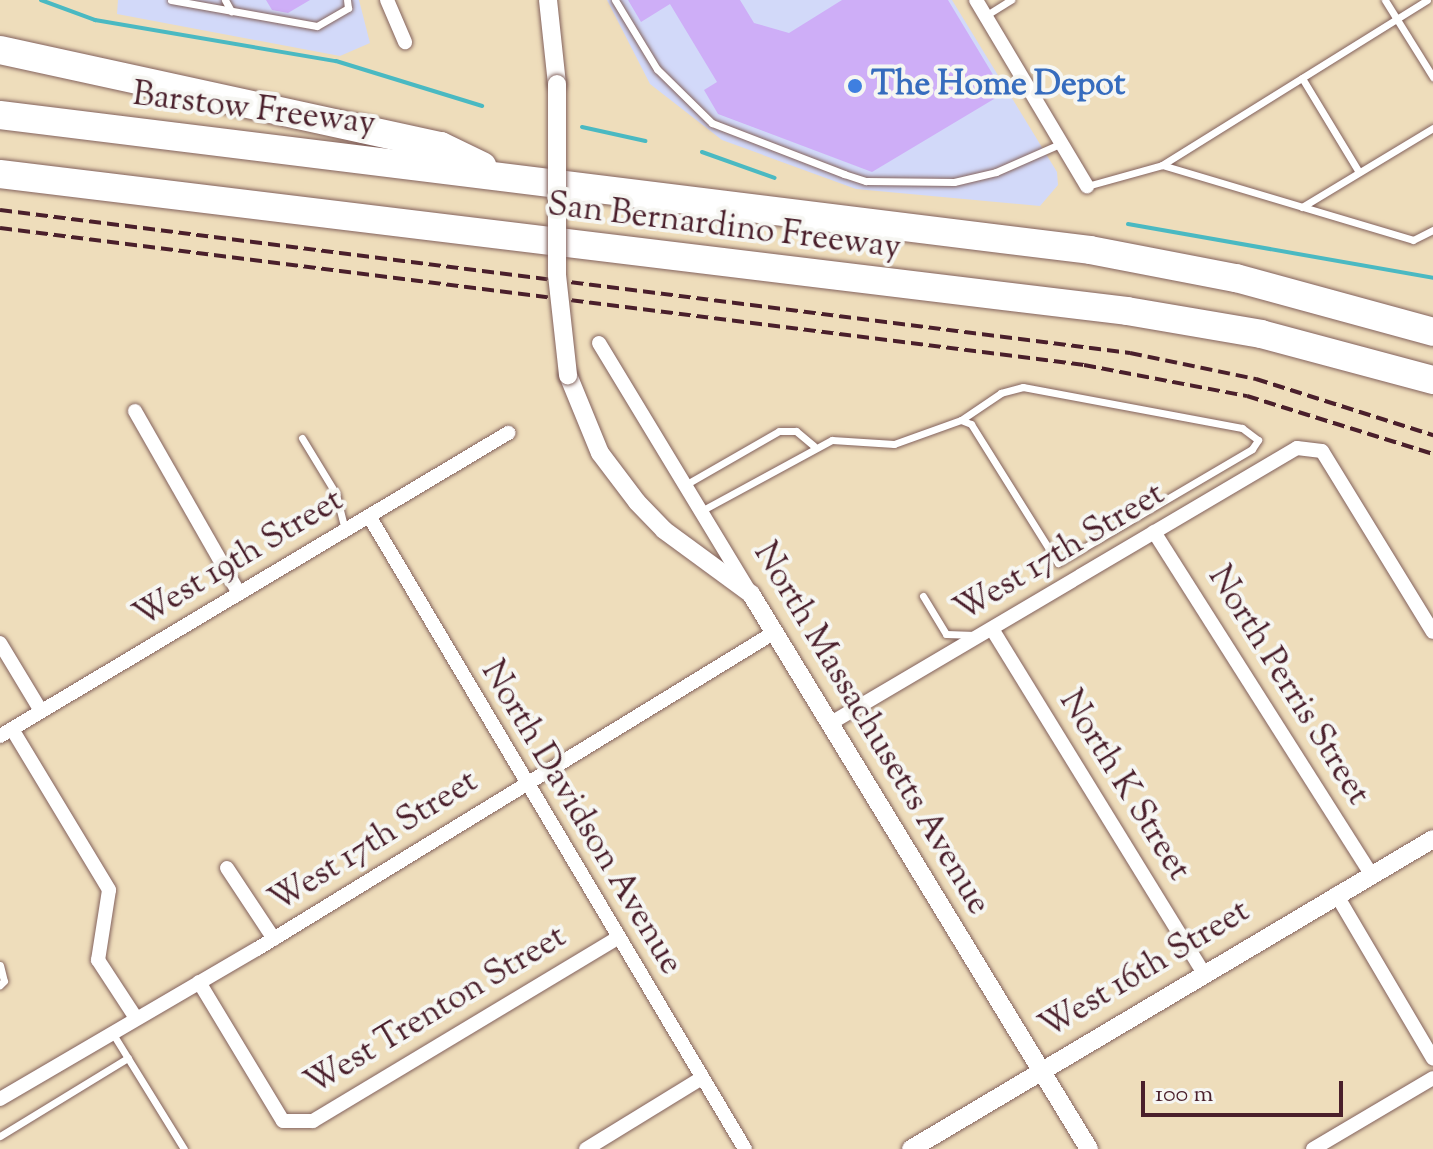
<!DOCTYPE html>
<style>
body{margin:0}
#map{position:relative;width:1433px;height:1149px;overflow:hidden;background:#edb;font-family:"Sorts Mill Goudy",serif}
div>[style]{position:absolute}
.built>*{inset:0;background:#d2d9f9}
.stream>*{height:4px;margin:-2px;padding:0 2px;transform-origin:2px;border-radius:2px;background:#4ab9c2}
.building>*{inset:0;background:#ceaef7}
.roads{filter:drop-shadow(0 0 2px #83625d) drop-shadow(0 0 2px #83625d)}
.service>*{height:7px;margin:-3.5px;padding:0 3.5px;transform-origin:3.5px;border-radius:3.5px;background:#fff}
.minor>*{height:14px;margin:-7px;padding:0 7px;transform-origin:7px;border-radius:7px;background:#fff}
.tertiary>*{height:18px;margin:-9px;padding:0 9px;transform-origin:9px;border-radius:9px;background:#fff}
.motorway>*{height:28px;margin:-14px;padding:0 14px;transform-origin:14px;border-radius:14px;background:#fff}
.rail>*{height:4px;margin-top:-2px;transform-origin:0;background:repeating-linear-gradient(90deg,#4a1f2b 0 12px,transparent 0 18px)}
.bridges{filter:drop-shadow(0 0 2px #83625d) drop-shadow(0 0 2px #83625d)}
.tertiary-bridge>*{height:18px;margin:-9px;padding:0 9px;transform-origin:9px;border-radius:9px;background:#fff}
.dots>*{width:22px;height:22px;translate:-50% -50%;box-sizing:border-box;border:4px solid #f6f6f2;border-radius:50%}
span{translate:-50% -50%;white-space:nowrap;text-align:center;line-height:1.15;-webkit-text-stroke:8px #f6f6f2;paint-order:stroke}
.shop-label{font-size:34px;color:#366cbe;font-weight:700}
.left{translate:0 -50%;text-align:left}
.street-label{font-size:34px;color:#4a1f2b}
.scale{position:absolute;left:1141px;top:1081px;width:202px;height:36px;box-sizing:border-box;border:4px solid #4a1f2b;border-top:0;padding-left:10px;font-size:24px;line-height:28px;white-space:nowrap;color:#4a1f2b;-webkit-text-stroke:6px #f6f6f2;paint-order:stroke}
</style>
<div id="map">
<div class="built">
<i style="clip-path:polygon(118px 0,359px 0,370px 43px,340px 56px,117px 14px)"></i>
<i style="clip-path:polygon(607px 0,952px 0,1057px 172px,1058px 185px,1040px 206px,856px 189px,722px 140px,650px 84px)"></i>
</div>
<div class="stream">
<i style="left:41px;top:0;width:58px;rotate:20.3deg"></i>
<i style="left:95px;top:20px;width:244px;rotate:9.7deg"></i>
<i style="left:336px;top:61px;width:153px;rotate:17.1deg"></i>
<i style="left:582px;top:127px;width:65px;rotate:12.5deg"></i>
<i style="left:702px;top:152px;width:77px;rotate:19.6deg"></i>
<i style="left:1128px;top:224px;width:310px;rotate:10deg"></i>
</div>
<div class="building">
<i style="clip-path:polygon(266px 0,310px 0,288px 13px,272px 10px)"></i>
<i style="clip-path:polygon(628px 0,740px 0,754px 23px,789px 33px,842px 0,948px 0,1004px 93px,872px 172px,718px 114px,704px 90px,717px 82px,670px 4px,641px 22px)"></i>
</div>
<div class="roads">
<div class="service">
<i style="left:171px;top:0;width:148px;rotate:10.1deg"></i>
<i style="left:317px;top:26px;width:36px;rotate:-30deg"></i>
<i style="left:348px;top:8px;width:8px;rotate:-97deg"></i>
<i style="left:225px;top:0;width:13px;rotate:61deg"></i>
<i style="left:615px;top:0;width:81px;rotate:58.7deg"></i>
<i style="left:657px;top:69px;width:77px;rotate:44.5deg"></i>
<i style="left:712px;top:123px;width:142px;rotate:21.1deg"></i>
<i style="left:844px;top:174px;width:23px;rotate:18deg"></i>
<i style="left:866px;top:181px;width:88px;rotate:0.7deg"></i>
<i style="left:954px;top:182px;width:43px;rotate:-13.4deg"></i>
<i style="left:996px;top:172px;width:72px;rotate:-23.7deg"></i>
<i style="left:1385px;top:0;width:91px;rotate:58.1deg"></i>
<i style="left:985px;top:16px;width:31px;rotate:-32deg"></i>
<i style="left:1302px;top:78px;width:110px;rotate:58.8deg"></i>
<i style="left:1162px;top:165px;width:312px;rotate:-31.9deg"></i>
<i style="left:1087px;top:186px;width:78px;rotate:-15.6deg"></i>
<i style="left:1162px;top:165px;width:262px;rotate:16.6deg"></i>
<i style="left:1413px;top:240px;width:22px;rotate:-27deg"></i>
<i style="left:1302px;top:207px;width:153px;rotate:-31.1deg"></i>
<i style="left:302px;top:438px;width:66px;rotate:58.7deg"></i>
<i style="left:336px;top:494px;width:37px;rotate:76deg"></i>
<i style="left:685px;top:485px;width:108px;rotate:-29.9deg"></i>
<i style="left:779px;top:431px;width:17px"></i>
<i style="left:796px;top:431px;width:23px;rotate:40deg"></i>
<i style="left:701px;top:511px;width:149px;rotate:-28.5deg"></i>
<i style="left:832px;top:440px;width:62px;rotate:3.7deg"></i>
<i style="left:894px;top:444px;width:71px;rotate:-19.7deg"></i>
<i style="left:961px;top:420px;width:11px;rotate:22deg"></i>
<i style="left:971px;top:424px;width:164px;rotate:58deg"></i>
<i style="left:1058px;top:563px;width:225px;rotate:-30.4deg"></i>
<i style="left:1252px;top:449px;width:11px;rotate:-56deg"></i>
<i style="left:1258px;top:440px;width:20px;rotate:-143deg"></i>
<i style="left:1242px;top:428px;width:223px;rotate:-169.4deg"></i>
<i style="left:1023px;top:387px;width:23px;rotate:165deg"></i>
<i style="left:1001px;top:393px;width:48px;rotate:146deg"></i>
<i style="left:923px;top:596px;width:44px;rotate:58.8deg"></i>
<i style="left:946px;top:634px;width:29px;rotate:2deg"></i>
<i style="left:0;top:965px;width:16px;rotate:76deg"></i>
<i style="left:4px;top:981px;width:6px;rotate:135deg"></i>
<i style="left:113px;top:1034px;width:135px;rotate:58.3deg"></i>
<i style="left:0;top:1136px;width:150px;rotate:-31.4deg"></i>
</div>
<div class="minor">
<i style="left:387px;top:0;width:46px;rotate:66.8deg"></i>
<i style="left:976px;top:0;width:217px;rotate:59.2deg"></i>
<i style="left:599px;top:343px;width:288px;rotate:58.8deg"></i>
<i style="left:135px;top:411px;width:210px;rotate:60.3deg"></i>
<i style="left:369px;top:516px;width:736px;rotate:59.29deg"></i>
<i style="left:1154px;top:532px;width:404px;rotate:57.6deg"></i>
<i style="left:992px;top:629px;width:405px;rotate:58.4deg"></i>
<i style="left:0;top:643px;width:79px;rotate:58.9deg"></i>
<i style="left:831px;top:723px;width:541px;rotate:-30.55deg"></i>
<i style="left:1297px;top:448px;width:25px;rotate:7deg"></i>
<i style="left:1322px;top:451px;width:212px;rotate:58.5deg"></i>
<i style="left:12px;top:729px;width:188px;rotate:58.9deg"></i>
<i style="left:109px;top:890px;width:71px;rotate:98.9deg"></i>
<i style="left:98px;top:960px;width:69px;rotate:56.8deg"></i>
<i style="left:0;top:736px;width:592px;rotate:-30.81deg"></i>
<i style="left:227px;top:868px;width:85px;rotate:56.5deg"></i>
<i style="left:1336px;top:894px;width:191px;rotate:59.5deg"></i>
<i style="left:199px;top:982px;width:162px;rotate:58.9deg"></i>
<i style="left:283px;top:1121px;width:30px"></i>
<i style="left:313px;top:1121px;width:355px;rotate:-31deg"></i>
<i style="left:0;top:1099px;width:298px;rotate:-30.3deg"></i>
<i style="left:257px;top:949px;width:607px;rotate:-31.47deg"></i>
<i style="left:586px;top:1149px;width:136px;rotate:-31.5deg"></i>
<i style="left:1313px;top:1149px;width:139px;rotate:-30.6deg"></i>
</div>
<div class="tertiary">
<i style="left:548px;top:0;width:84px;rotate:83.9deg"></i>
<i style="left:568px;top:375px;width:84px;rotate:67.7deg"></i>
<i style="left:600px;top:453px;width:61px;rotate:52.9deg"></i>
<i style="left:637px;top:502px;width:39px;rotate:46deg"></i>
<i style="left:664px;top:530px;width:108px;rotate:36.3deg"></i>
<i style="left:751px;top:594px;width:650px;rotate:58.66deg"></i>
<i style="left:911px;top:1149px;width:607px;rotate:-30.7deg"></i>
</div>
<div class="motorway">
<i style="left:0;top:50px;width:451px;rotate:12.3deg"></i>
<i style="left:441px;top:146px;width:46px;rotate:26deg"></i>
<i style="left:0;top:115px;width:1098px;rotate:7.06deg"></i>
<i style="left:1090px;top:250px;width:149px;rotate:10.9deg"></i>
<i style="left:1236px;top:278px;width:204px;rotate:15.3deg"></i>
<i style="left:0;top:174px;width:1135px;rotate:6.93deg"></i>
<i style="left:1127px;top:311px;width:136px;rotate:9.7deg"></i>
<i style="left:1261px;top:334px;width:178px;rotate:15deg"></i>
</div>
</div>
<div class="rail">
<i style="left:0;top:210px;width:1139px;rotate:7.21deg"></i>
<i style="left:1130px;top:353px;width:129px;rotate:11.7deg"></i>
<i style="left:1256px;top:379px;width:186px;rotate:17.6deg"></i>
<i style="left:0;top:228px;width:1093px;rotate:7.2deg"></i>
<i style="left:1084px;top:365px;width:166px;rotate:10.8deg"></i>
<i style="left:1247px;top:396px;width:195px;rotate:17.3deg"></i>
</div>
<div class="bridges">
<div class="tertiary-bridge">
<i style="left:557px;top:84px;width:191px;rotate:90deg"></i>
<i style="left:557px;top:275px;width:101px;rotate:83.7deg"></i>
</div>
</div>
<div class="dots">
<i style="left:855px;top:86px;background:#3f7fe0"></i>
</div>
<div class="shop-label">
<span class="left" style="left:871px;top:86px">The Home Depot</span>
</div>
<div class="street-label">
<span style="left:254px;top:110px;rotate:7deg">Barstow Freeway</span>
<span style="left:724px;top:227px;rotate:7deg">San Bernardino Freeway</span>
<span style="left:1060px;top:553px;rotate:-31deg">West 17th Street</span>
<span style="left:239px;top:559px;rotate:-31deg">West 19th Street</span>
<span style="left:1288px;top:686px;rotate:58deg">North Perris Street</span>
<span style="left:871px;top:729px;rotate:59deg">North Massachusetts Avenue</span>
<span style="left:1124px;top:786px;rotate:58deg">North K Street</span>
<span style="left:581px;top:818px;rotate:59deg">North Davidson Avenue</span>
<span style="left:374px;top:842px;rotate:-32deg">West 17th Street</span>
<span style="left:1145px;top:970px;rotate:-31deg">West 16th Street</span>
<span style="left:436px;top:1011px;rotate:-31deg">West Trenton Street</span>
</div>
<div class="scale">100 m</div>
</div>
